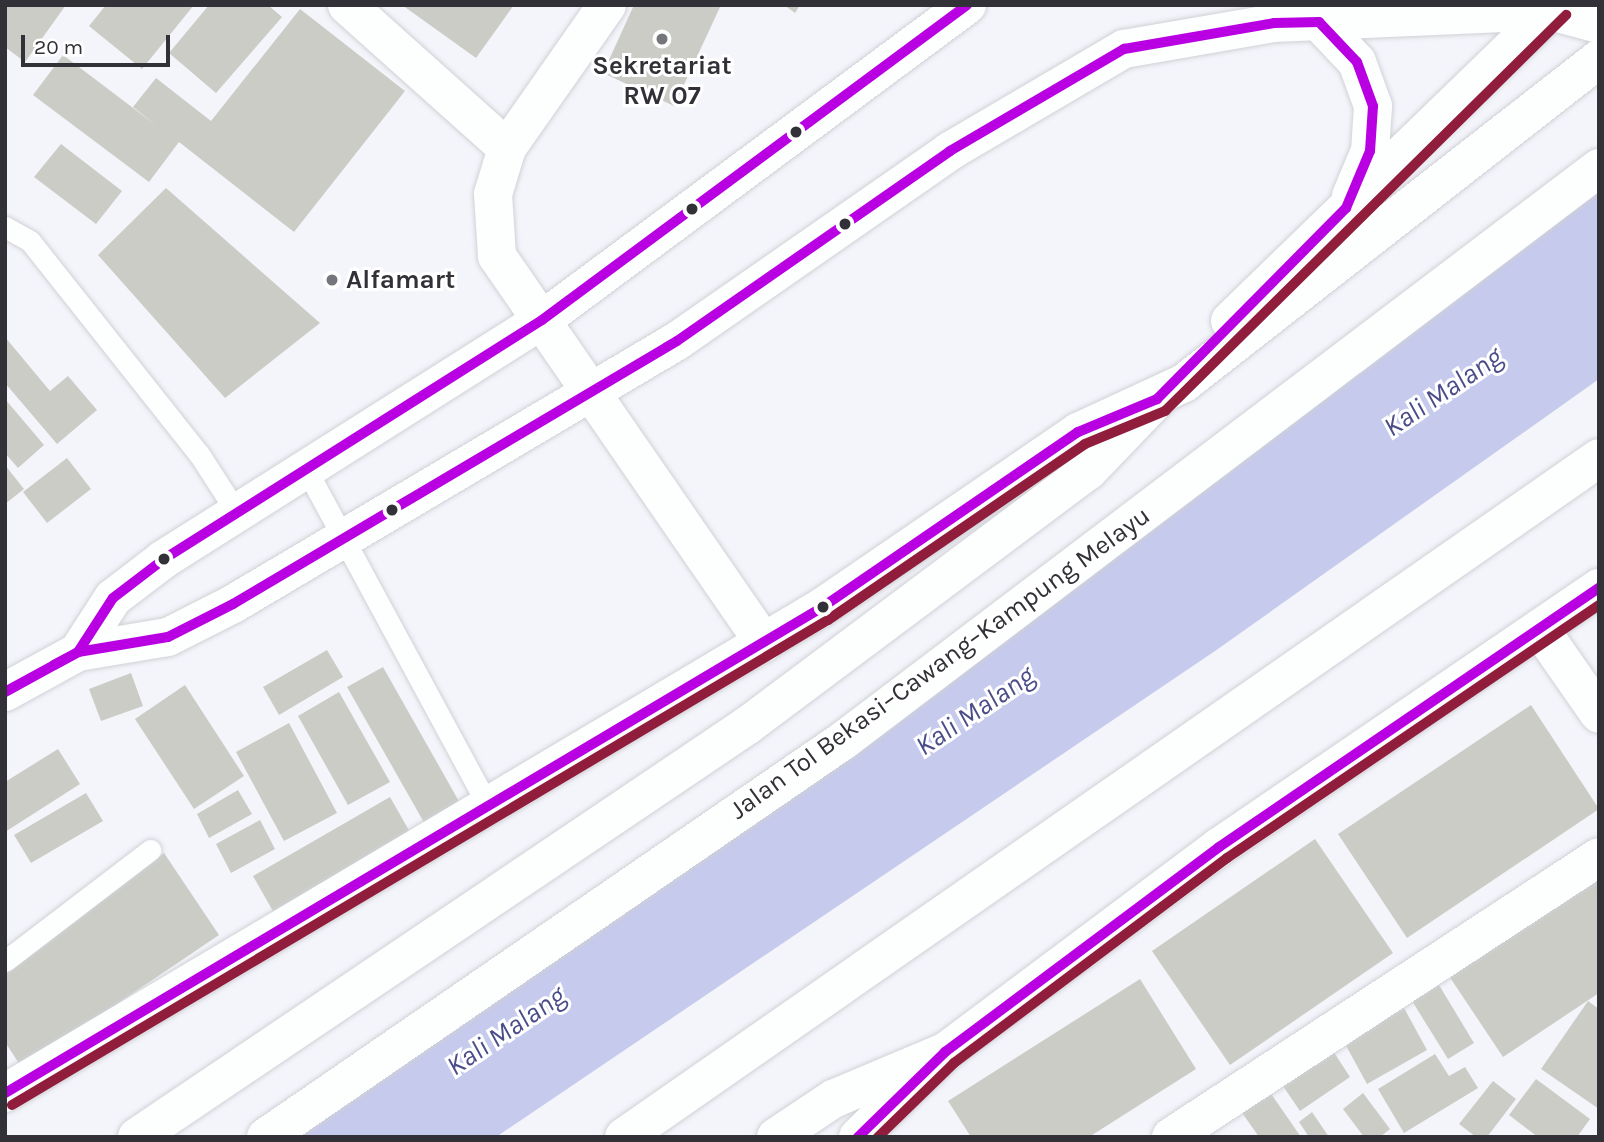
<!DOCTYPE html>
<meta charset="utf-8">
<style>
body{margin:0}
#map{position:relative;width:1604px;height:1142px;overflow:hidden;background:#f4f5fb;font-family:Karla,sans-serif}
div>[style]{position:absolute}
.water>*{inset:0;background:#c6caec}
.building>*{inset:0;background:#caccc5}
.roads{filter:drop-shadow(0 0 2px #d0d1d6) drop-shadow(0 0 2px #d0d1d6)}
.lane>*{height:21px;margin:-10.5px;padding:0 10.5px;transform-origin:10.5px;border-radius:10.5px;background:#fdfefe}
.street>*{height:38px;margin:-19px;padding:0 19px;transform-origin:19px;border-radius:19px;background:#fdfefe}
.secondary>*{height:38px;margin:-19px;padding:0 19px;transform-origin:19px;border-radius:19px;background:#fdfefe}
.primary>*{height:38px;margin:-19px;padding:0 19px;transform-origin:19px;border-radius:19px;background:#fdfefe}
.highway>*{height:38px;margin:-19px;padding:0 19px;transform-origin:19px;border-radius:19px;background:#fdfefe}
.bus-1>*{height:10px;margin:-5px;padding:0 5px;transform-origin:5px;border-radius:5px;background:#b900e2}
.bus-2>*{height:10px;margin:-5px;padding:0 5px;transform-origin:5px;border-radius:5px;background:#901d3c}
.dots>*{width:19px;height:19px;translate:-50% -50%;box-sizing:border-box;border:4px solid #fff;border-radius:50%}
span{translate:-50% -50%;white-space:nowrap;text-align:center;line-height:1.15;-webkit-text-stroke:6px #fff;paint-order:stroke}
.poi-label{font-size:26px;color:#313137;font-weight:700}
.left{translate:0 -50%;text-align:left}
.street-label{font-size:26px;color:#313137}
.water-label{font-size:28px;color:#4a4d88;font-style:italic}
.frame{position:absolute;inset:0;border:7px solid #313137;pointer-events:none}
.scale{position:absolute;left:21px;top:35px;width:149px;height:32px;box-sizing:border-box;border:4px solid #313137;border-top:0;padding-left:9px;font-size:21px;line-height:24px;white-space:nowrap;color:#313137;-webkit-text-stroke:5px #fff;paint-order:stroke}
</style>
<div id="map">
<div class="water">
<i style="clip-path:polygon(1599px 168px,1599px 379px,1215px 651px,496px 1137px,266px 1137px)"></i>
</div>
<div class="building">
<i style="clip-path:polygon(5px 5px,66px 5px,25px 62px,5px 47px)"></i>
<i style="clip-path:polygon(106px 5px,194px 5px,142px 69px,89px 26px)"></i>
<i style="clip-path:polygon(209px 5px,268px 5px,282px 17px,216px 93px,169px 53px)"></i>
<i style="clip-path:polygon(402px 5px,514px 5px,476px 58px)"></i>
<i style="clip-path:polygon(634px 5px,721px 5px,674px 106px,603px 73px)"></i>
<i style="clip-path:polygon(784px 5px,800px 5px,795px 13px)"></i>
<i style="clip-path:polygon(300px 9px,405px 91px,294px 232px,179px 142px,149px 182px,33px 95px,63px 55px,157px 126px,133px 107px,156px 78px,211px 121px)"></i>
<i style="clip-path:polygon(61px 144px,122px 191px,96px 224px,34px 177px)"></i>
<i style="clip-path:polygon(166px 188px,320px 323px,225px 398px,98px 255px)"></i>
<i style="clip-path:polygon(5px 337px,50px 391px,68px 376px,97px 410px,57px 444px,5px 383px)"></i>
<i style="clip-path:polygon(5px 399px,44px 445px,18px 468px,5px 453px)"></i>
<i style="clip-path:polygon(67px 458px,91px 489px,47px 523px,23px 492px)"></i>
<i style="clip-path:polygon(5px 465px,24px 489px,5px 504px)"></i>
<i style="clip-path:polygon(327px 650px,343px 677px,279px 715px,263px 687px)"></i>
<i style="clip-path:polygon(383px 667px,465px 812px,430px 833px,347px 687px)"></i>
<i style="clip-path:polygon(131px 673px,143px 706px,101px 721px,89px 689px)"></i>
<i style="clip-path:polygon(185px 685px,244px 776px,194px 809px,135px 719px)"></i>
<i style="clip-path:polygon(339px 692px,390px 782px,348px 805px,298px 716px)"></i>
<i style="clip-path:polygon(1531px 705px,1599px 809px,1407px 938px,1338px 834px)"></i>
<i style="clip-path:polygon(289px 723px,337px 813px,284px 841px,236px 752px)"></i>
<i style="clip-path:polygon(58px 749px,80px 784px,5px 832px,5px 782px)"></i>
<i style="clip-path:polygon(238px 790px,252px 814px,209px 838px,197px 814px)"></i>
<i style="clip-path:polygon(86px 793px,103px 821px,31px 863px,14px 835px)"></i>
<i style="clip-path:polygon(390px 797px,419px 848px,282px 927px,253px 876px)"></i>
<i style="clip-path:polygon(260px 820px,275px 849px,231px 873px,216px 844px)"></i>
<i style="clip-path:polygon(1315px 839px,1393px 953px,1230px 1065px,1152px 951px)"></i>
<i style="clip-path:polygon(164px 853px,219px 935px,22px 1068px,5px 1042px,5px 969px)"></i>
<i style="clip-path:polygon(1599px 868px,1599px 993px,1503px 1057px,1445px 970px)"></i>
<i style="clip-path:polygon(1140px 979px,1196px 1069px,1089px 1137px,971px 1137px,948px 1101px)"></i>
<i style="clip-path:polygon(1439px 985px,1474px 1043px,1448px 1059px,1412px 1001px)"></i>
<i style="clip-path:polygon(1398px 997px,1427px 1050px,1367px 1084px,1338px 1031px)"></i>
<i style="clip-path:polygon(1588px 1001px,1599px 1009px,1599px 1109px,1541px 1069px)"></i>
<i style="clip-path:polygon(1333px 1051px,1350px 1077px,1300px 1111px,1283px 1086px)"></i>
<i style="clip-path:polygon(1435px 1054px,1449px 1076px,1465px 1067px,1478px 1088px,1404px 1133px,1378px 1089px)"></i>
<i style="clip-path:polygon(1536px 1079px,1590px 1119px,1577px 1137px,1538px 1137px,1509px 1115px)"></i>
<i style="clip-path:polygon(1493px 1081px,1516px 1099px,1487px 1137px,1476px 1137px,1459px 1124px)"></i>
<i style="clip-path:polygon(1267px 1088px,1301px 1137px,1259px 1137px,1238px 1107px)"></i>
<i style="clip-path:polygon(1363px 1093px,1390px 1129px,1380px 1137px,1364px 1137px,1343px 1109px)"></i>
<i style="clip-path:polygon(1312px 1112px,1329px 1137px,1309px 1137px,1299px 1122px)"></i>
</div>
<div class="roads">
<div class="lane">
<i style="left:5px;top:227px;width:29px;rotate:29deg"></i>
<i style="left:30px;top:241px;width:272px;rotate:51.6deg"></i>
<i style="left:199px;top:454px;width:70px;rotate:57.2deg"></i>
<i style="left:306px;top:469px;width:387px;rotate:61.6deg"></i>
<i style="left:5px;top:961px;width:183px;rotate:-37.4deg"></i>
</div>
<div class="street">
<i style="left:347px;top:5px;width:215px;rotate:41.8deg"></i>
<i style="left:1540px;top:629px;width:103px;rotate:55.2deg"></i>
<i style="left:1171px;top:1137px;width:511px;rotate:-33.19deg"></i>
</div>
<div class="secondary">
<i style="left:607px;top:5px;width:174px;rotate:125deg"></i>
<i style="left:507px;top:148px;width:48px;rotate:106.9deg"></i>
<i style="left:493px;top:194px;width:62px;rotate:86.3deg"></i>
<i style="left:497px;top:256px;width:470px;rotate:55.4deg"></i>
<i style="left:78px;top:652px;width:64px;rotate:-57.1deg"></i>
<i style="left:113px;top:598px;width:64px;rotate:-37.4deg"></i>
<i style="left:164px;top:559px;width:447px;rotate:-32.3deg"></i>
<i style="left:542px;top:320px;width:529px;rotate:-36.54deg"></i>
<i style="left:5px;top:692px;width:83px;rotate:-28.7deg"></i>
<i style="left:78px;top:652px;width:91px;rotate:-9.5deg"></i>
<i style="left:168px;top:637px;width:73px;rotate:-26.9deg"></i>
<i style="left:233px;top:604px;width:516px;rotate:-30.64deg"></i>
<i style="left:677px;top:341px;width:333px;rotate:-34.8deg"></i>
<i style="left:950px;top:151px;width:202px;rotate:-30.4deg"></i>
<i style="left:1124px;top:49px;width:152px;rotate:-9.8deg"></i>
<i style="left:1274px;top:23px;width:276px;rotate:-2.5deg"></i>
</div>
<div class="primary">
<i style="left:1550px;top:11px;width:51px;rotate:14.9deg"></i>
<i style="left:1319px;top:22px;width:55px;rotate:46.5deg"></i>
<i style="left:1357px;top:62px;width:47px;rotate:70deg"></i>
<i style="left:1373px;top:106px;width:45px;rotate:93.8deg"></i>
<i style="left:1370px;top:151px;width:49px;rotate:112.9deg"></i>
<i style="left:1230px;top:321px;width:454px;rotate:-44.1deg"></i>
<i style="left:5px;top:1093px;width:949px;rotate:-30.73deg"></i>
<i style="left:821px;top:608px;width:311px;rotate:-34.4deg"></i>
<i style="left:1078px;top:432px;width:117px;rotate:-24.8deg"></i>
<i style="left:1184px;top:383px;width:526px;rotate:-37.98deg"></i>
<i style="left:858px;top:1137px;width:122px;rotate:-44.3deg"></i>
<i style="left:945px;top:1052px;width:342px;rotate:-36.8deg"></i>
<i style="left:1219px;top:847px;width:460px;rotate:-34.3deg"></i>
</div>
<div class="highway">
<i style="left:137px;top:1137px;width:737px;rotate:-33.99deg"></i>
<i style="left:748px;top:725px;width:424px;rotate:-36.8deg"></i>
<i style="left:1088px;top:471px;width:100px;rotate:-46.2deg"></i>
<i style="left:266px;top:1137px;width:701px;rotate:-34.48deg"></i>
<i style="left:844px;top:740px;width:947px;rotate:-37.15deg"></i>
<i style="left:624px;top:1137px;width:1188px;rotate:-34.85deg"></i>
<i style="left:776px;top:1137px;width:69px;rotate:-33.7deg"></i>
<i style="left:833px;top:1099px;width:121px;rotate:-22.8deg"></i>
</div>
</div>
<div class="bus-1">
<i style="left:54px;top:665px;width:27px;rotate:-28deg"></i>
<i style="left:78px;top:652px;width:64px;rotate:-57.1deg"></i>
<i style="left:113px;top:598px;width:64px;rotate:-37.4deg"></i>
<i style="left:164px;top:559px;width:447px;rotate:-32.3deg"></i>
<i style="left:542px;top:320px;width:529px;rotate:-36.54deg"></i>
<i style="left:5px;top:692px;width:83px;rotate:-28.7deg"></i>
<i style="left:78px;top:652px;width:91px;rotate:-9.5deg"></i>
<i style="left:168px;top:637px;width:73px;rotate:-26.9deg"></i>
<i style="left:233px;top:604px;width:516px;rotate:-30.64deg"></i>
<i style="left:677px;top:341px;width:333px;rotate:-34.8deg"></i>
<i style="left:950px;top:151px;width:202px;rotate:-30.4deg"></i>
<i style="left:1124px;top:49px;width:152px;rotate:-9.8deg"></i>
<i style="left:1274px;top:23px;width:45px;rotate:-1.3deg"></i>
<i style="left:1319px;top:22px;width:55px;rotate:46.5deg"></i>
<i style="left:1357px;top:62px;width:47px;rotate:70deg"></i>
<i style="left:1373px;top:106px;width:45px;rotate:93.8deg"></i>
<i style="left:1370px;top:151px;width:62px;rotate:112.8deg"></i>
<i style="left:1346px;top:208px;width:269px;rotate:134.7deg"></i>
<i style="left:1157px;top:399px;width:86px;rotate:157.3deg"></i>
<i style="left:1078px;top:432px;width:311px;rotate:145.6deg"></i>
<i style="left:821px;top:608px;width:949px;rotate:149.27deg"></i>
<i style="left:858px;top:1137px;width:122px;rotate:-44.3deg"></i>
<i style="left:945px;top:1052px;width:342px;rotate:-36.8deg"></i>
<i style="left:1219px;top:847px;width:460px;rotate:-34.3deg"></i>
</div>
<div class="bus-2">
<i style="left:12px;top:1105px;width:949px;rotate:-30.73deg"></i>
<i style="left:828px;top:620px;width:311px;rotate:-34.4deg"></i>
<i style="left:1085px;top:444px;width:87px;rotate:-22.4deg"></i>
<i style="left:1165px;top:411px;width:564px;rotate:-44.64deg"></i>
<i style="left:878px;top:1137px;width:106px;rotate:-44.2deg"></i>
<i style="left:954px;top:1063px;width:341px;rotate:-36.9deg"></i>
<i style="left:1227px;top:858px;width:450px;rotate:-34.2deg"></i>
</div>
<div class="dots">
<i style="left:662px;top:39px;background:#75767c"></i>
<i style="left:796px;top:132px;background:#313137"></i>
<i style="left:692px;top:209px;background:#313137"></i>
<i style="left:845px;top:224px;background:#313137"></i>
<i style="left:332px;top:280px;background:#75767c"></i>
<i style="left:392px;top:510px;background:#313137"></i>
<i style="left:164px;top:559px;background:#313137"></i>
<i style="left:823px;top:607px;background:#313137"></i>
</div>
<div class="poi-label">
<span style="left:662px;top:81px">Sekretariat<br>RW 07</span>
<span class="left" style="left:346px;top:280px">Alfamart</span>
</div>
<div class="street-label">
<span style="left:940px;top:663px;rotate:-36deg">Jalan Tol Bekasi–Cawang–Kampung Melayu</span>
</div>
<div class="water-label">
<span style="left:1443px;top:392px;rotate:-34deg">Kali Malang</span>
<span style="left:975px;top:711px;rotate:-34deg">Kali Malang</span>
<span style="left:506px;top:1031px;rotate:-34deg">Kali Malang</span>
</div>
<div class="frame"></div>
<div class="scale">20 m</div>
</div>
